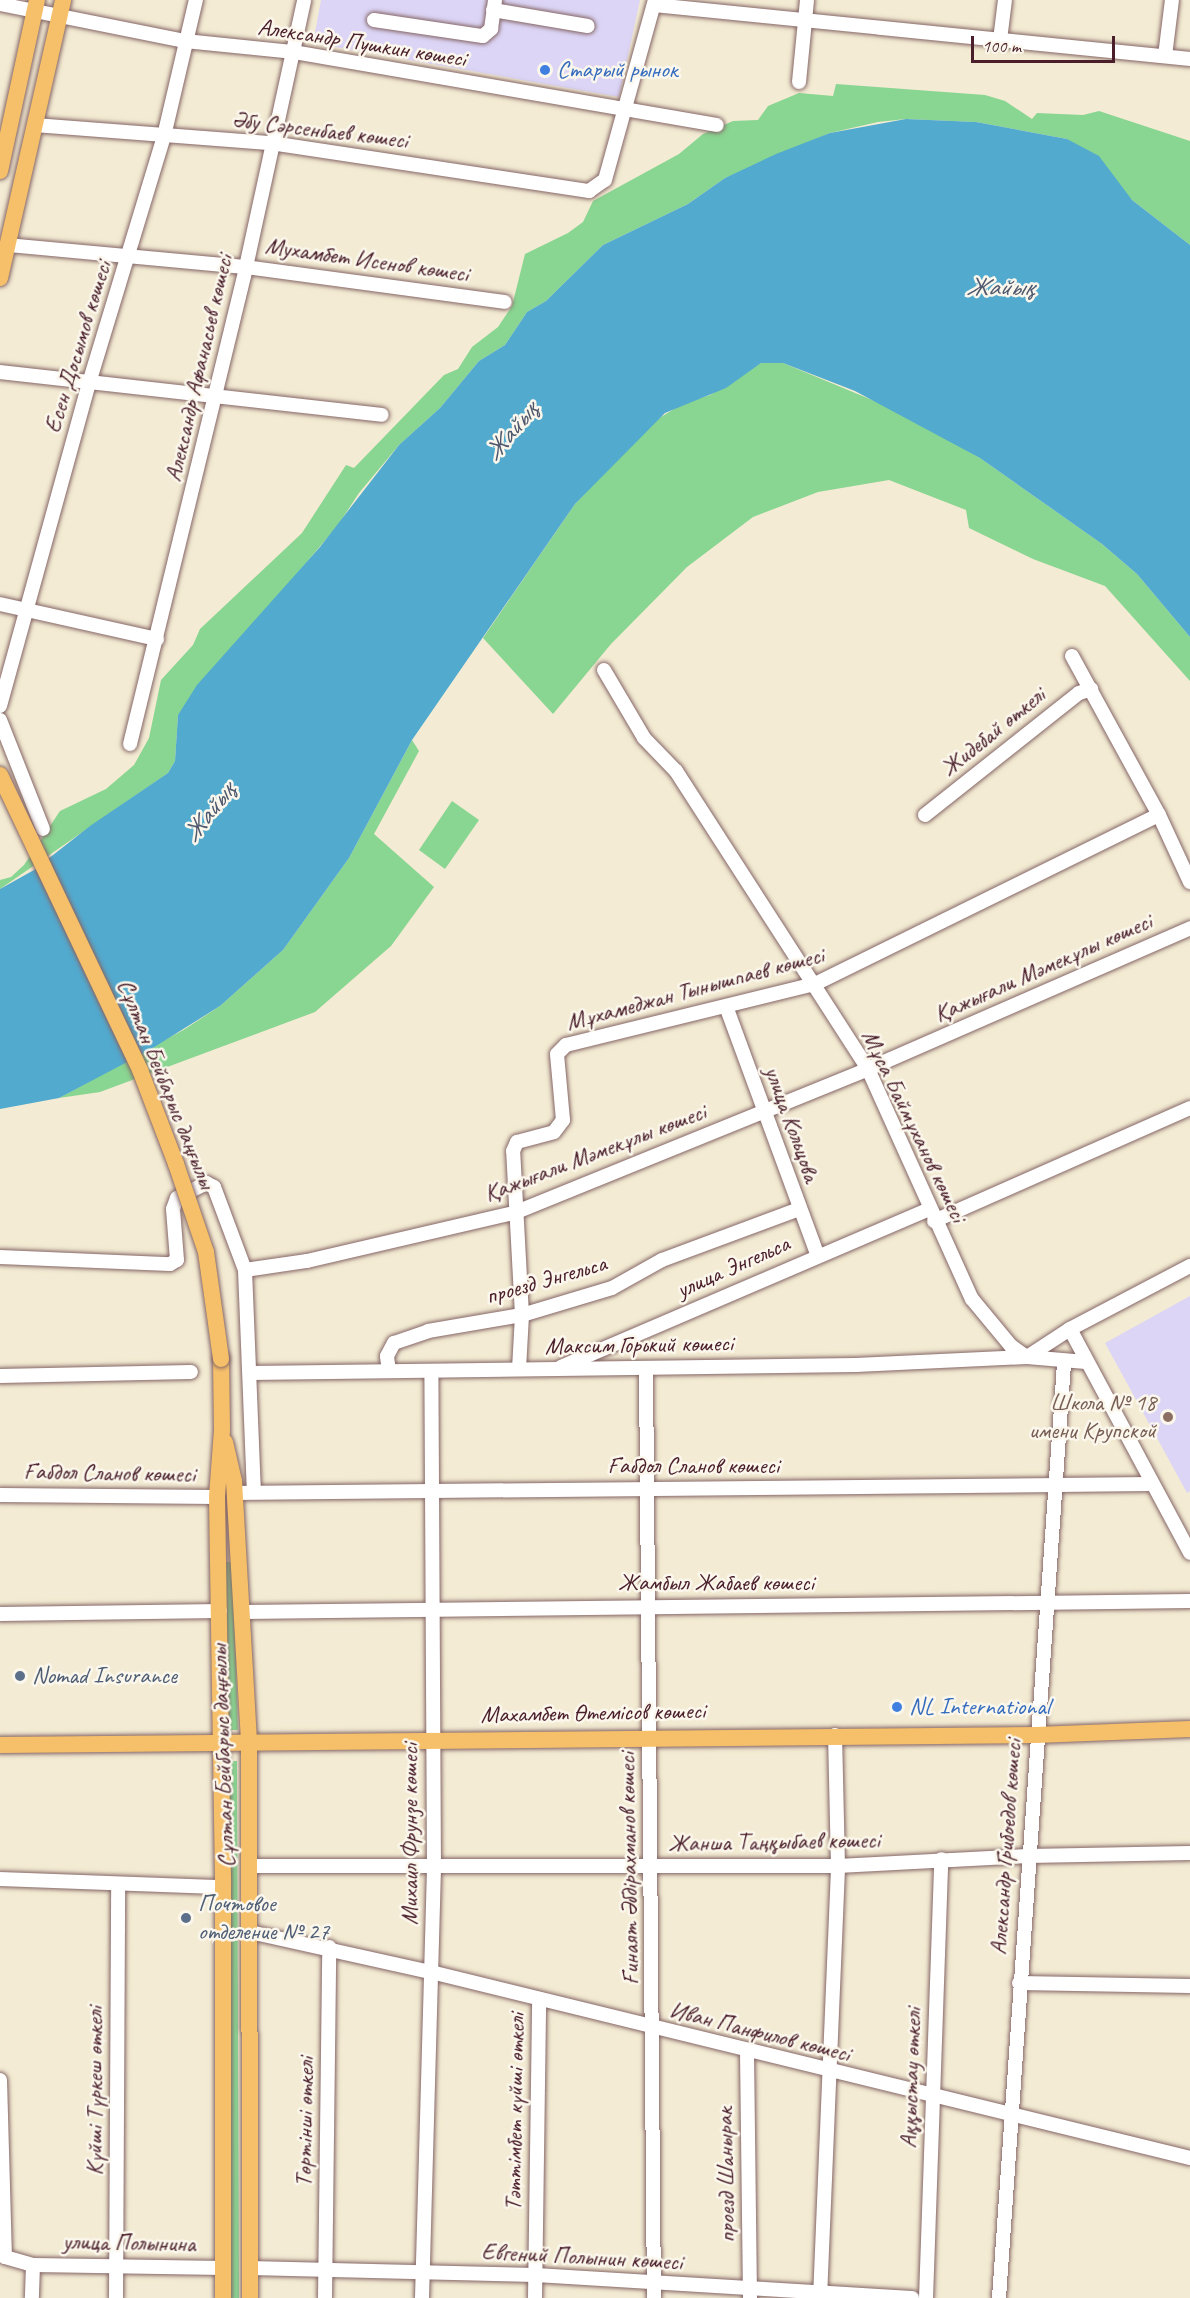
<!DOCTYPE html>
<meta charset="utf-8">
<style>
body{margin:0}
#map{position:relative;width:1190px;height:2298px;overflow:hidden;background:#f3ebd3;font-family:Caveat,sans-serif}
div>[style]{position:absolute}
.built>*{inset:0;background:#dcd5f6}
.green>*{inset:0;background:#89d592}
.water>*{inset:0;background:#52aacf}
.roads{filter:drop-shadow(0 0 2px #856666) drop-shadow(0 0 2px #856666)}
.minor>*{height:14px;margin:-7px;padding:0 7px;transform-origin:7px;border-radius:7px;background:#fff}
.major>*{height:16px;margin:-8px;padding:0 8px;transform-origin:8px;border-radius:8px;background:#f6c06b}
.bridges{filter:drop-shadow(0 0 2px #856666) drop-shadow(0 0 2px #856666)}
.major-bridge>*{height:16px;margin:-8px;padding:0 8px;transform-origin:8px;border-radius:8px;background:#f6c06b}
.dots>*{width:16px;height:16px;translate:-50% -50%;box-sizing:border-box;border:3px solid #fbf7ec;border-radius:50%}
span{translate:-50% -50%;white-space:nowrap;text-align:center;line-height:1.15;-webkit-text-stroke:5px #fbf7ec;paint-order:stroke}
.street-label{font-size:24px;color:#4a1f2b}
.shop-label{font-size:24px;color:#366cbe}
.left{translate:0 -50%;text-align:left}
.education-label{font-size:24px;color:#785e54}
.right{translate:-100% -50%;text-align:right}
.service-label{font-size:24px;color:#4e5e75}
.water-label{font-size:26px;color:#4d576d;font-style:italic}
.scale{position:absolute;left:971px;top:36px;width:144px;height:27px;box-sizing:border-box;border:3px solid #4a1f2b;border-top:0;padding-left:8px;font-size:18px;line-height:21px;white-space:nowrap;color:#4a1f2b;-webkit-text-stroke:4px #fbf7ec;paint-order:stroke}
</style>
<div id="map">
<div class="built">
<i style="clip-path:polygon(321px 0,640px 0,619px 97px,313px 43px)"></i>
<i style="clip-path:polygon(1190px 1296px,1190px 1491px,1187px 1493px,1105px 1343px)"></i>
</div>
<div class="green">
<i style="clip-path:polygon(836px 84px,985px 95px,1005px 101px,1032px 119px,1037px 113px,1083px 115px,1099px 111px,1190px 141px,1190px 245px,1132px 200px,1067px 139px,976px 122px,906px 119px,878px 122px,830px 133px,725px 178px,688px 204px,603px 245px,546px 301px,527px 312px,505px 345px,479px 361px,440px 408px,399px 445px,359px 493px,338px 525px,178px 715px,175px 761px,168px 773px,0 889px,0 880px,11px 877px,24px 865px,60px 811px,106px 789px,134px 765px,149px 738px,161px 680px,193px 645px,200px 629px,302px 533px,346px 465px,354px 468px,444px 375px,458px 369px,472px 347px,498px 327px,512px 306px,525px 254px,568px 233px,583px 222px,593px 201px,679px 154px,703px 134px,733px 121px,758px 120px,768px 106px,799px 93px,833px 96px)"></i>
<i style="clip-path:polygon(761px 363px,783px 363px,901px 412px,980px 458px,1102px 544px,1137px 574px,1190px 637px,1190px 681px,1105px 586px,1033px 559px,969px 528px,966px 510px,889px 480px,818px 492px,753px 517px,687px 567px,611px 644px,553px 714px,483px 638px,575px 504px,653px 422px,682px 404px,710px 395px)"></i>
<i style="clip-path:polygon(412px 740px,419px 751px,374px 834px,434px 887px,391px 946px,315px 1012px,100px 1092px,59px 1098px,185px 1029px,220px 1006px,283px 950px,349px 858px)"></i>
<i style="clip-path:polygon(452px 801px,479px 820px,445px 869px,419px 850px)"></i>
<i style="clip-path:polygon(224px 1562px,233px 1562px,238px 1730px,229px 1730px)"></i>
<i style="clip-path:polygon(227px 1761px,237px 1761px,239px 2298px,229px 2298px)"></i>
</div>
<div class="water">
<i style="clip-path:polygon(906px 119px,976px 122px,1067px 139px,1099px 156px,1132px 200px,1190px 245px,1190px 637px,1137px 574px,1102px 544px,980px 458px,855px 391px,783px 363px,761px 363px,726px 388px,665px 413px,575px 504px,412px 740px,349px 858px,283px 950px,220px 1006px,148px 1051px,59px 1098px,0 1109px,0 889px,34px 870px,90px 826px,168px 773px,175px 761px,178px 715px,197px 685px,320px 547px,399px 445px,440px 408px,479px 361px,505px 345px,527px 312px,546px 301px,603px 245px,688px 204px,725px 178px,776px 154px,830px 133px)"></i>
</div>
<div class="roads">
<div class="minor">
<i style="left:0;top:4px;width:189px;rotate:11.3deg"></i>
<i style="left:185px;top:41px;width:110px;rotate:5.8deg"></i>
<i style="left:294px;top:52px;width:429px;rotate:9.8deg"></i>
<i style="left:654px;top:5px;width:539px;rotate:5.75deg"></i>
<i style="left:493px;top:10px;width:96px;rotate:9.6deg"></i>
<i style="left:374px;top:20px;width:110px;rotate:8.4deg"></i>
<i style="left:483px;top:36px;width:11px;rotate:-41deg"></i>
<i style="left:491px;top:29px;width:29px;rotate:-82deg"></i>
<i style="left:1000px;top:40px;width:40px;rotate:-82.9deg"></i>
<i style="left:1165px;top:56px;width:56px;rotate:-82.9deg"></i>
<i style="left:799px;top:82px;width:82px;rotate:-84.4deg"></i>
<i style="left:35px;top:125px;width:237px;rotate:4.4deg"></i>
<i style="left:271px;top:143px;width:322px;rotate:8.6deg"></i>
<i style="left:589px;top:191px;width:19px;rotate:-35deg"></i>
<i style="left:605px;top:180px;width:187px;rotate:-74.5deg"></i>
<i style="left:8px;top:245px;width:239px;rotate:5.3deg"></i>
<i style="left:246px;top:267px;width:261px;rotate:7.7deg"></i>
<i style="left:0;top:372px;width:384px;rotate:6.4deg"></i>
<i style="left:0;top:604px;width:161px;rotate:12.6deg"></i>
<i style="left:1072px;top:656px;width:181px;rotate:61.3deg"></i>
<i style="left:1159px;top:815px;width:74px;rotate:65.2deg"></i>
<i style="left:604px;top:670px;width:79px;rotate:59.5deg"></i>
<i style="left:644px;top:738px;width:46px;rotate:45.9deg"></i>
<i style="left:676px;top:771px;width:354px;rotate:57.2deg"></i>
<i style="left:868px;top:1069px;width:252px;rotate:65.7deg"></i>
<i style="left:972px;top:1299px;width:61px;rotate:50.3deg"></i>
<i style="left:1011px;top:1346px;width:19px;rotate:35deg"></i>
<i style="left:1027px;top:1357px;width:51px;rotate:-33.1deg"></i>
<i style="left:1070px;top:1329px;width:136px;rotate:-27.7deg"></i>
<i style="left:0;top:706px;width:335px;rotate:-74.6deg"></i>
<i style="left:89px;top:383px;width:258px;rotate:-73.1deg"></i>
<i style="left:164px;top:136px;width:140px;rotate:-76.8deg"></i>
<i style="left:0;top:720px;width:117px;rotate:68.5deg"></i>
<i style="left:130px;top:744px;width:491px;rotate:-76.3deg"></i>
<i style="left:246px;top:267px;width:273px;rotate:-77.7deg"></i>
<i style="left:925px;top:815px;width:196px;rotate:-38.4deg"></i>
<i style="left:1079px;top:693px;width:13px;rotate:-18deg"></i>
<i style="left:727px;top:1009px;width:261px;rotate:69.8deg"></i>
<i style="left:934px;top:1221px;width:280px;rotate:-23.8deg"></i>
<i style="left:0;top:1257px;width:170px;rotate:2.4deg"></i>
<i style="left:170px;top:1264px;width:8px;rotate:-30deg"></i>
<i style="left:177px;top:1260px;width:51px;rotate:-94.5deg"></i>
<i style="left:173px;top:1209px;width:12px;rotate:-70deg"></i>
<i style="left:177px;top:1198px;width:33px;rotate:-27deg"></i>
<i style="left:206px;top:1183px;width:9px;rotate:27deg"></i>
<i style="left:214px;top:1187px;width:89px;rotate:69.5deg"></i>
<i style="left:245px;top:1270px;width:63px;rotate:-8.3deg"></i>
<i style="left:307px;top:1261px;width:212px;rotate:-13.1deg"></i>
<i style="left:514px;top:1213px;width:382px;rotate:-22.1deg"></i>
<i style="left:868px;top:1069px;width:352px;rotate:-23.6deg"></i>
<i style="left:245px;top:1270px;width:222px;rotate:87.7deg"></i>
<i style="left:1070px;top:1329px;width:254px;rotate:61.8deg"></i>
<i style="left:561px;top:1367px;width:400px;rotate:-23.2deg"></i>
<i style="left:646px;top:1368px;width:930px;rotate:89.51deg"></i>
<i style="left:519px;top:1369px;width:54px;rotate:-86.8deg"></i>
<i style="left:522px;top:1315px;width:164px;rotate:-93.1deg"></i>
<i style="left:513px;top:1151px;width:10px;rotate:-66deg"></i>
<i style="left:517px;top:1142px;width:38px;rotate:-15deg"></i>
<i style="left:554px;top:1132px;width:15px;rotate:-53deg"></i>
<i style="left:563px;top:1120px;width:66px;rotate:-95.2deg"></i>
<i style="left:557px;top:1054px;width:13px;rotate:-45deg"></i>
<i style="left:566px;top:1045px;width:256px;rotate:-13.8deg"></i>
<i style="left:815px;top:984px;width:383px;rotate:-26.2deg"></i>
<i style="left:389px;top:1371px;width:15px;rotate:-98deg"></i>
<i style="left:387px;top:1356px;width:15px;rotate:-62deg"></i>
<i style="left:394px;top:1343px;width:36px;rotate:-19deg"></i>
<i style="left:428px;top:1331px;width:95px;rotate:-9.7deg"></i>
<i style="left:522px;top:1315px;width:94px;rotate:-16.7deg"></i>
<i style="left:612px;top:1288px;width:57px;rotate:-29.2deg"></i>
<i style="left:662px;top:1260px;width:146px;rotate:-20.4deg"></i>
<i style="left:251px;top:1373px;width:605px;rotate:-0.76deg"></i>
<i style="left:856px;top:1365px;width:171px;rotate:-2.7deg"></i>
<i style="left:1027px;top:1357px;width:59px;rotate:4.8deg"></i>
<i style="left:0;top:1376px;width:191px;rotate:-1.2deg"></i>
<i style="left:234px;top:1493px;width:917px;rotate:-0.56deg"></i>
<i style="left:0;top:1495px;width:217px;rotate:0.5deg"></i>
<i style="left:242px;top:1612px;width:948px;rotate:-0.66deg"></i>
<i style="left:0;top:1614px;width:220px;rotate:-0.8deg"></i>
<i style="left:250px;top:1866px;width:588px"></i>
<i style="left:838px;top:1866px;width:190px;rotate:-3deg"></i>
<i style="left:1028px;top:1856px;width:162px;rotate:-1.1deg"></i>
<i style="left:0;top:1879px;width:223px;rotate:2.1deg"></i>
<i style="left:250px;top:1932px;width:185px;rotate:12.5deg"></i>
<i style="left:431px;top:1972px;width:781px;rotate:13.77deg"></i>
<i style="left:1019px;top:1983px;width:171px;rotate:1deg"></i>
<i style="left:747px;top:2052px;width:246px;rotate:89.3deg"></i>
<i style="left:0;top:2080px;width:177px;rotate:88.4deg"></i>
<i style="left:5px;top:2257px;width:29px;rotate:16deg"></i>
<i style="left:33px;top:2265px;width:33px;rotate:92deg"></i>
<i style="left:33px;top:2265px;width:191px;rotate:0.9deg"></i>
<i style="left:250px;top:2268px;width:285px;rotate:1.4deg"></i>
<i style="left:535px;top:2275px;width:378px;rotate:3.5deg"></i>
<i style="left:116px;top:2298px;width:413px;rotate:-89.7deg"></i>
<i style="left:325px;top:2298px;width:351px;rotate:-89.3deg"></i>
<i style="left:422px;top:2298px;width:429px;rotate:-88.4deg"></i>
<i style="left:434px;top:1869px;width:498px;rotate:-90.3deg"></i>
<i style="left:535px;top:2298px;width:299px;rotate:-89.2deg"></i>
<i style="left:820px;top:2298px;width:432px;rotate:-87.6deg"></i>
<i style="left:838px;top:1866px;width:131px;rotate:-91.3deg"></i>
<i style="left:926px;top:2298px;width:439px;rotate:-88deg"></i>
<i style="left:999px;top:2298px;width:937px;rotate:-86.02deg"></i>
</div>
<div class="major">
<i style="left:0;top:171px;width:175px;rotate:-77.8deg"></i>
<i style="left:0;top:278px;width:285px;rotate:-77.2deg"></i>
<i style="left:221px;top:1359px;width:71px;rotate:89.2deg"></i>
<i style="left:222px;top:1430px;width:67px;rotate:94.3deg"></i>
<i style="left:217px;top:1497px;width:390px;rotate:89.1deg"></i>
<i style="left:223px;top:1887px;width:411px;rotate:90deg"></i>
<i style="left:225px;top:1442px;width:40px;rotate:77deg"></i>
<i style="left:234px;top:1481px;width:262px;rotate:86.7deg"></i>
<i style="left:249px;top:1743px;width:555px;rotate:89.9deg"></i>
<i style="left:0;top:1745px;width:1036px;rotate:-0.55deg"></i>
<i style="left:1036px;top:1735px;width:154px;rotate:-2.2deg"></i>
</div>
</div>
<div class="bridges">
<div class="major-bridge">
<i style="left:0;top:775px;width:327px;rotate:64.6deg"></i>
<i style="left:140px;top:1070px;width:101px;rotate:69deg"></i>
<i style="left:176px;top:1164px;width:93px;rotate:71.2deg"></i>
<i style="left:206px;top:1252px;width:108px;rotate:82deg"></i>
</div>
</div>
<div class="dots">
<i style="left:545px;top:70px;background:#3f7fe0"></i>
<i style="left:1168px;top:1417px;background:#8d6e63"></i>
<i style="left:20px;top:1676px;background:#5c6f8a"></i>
<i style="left:897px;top:1707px;background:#3f7fe0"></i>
<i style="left:186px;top:1918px;background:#5c6f8a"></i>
</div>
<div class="street-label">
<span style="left:362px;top:43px;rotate:9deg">Александр Пушкин көшесі</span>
<span style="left:320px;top:130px;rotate:7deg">Әбу Сәрсенбаев көшесі</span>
<span style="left:367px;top:260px;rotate:8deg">Мухамбет Исенов көшесі</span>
<span style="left:78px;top:347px;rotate:-73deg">Есен Досымов көшесі</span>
<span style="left:199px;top:368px;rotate:-77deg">Александр Афанасьев көшесі</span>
<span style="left:993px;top:732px;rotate:-39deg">Жидебай өткелі</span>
<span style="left:1043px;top:968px;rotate:-24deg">Қажығали Мәмекұлы көшесі</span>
<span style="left:695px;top:989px;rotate:-15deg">Мұхамеджан Тынышпаев көшесі</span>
<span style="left:166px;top:1084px;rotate:68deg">Сұлтан Бейбарыс даңғылы</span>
<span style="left:792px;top:1124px;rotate:70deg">улица Кольцова</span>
<span style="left:914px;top:1126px;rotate:64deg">Мұса Баймұханов көшесі</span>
<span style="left:595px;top:1153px;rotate:-21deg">Қажығали Мәмекұлы көшесі</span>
<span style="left:733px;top:1267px;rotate:-24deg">улица Энгельса</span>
<span style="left:546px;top:1280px;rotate:-16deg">проезд Энгельса</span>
<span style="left:639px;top:1345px;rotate:-1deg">Максим Горький көшесі</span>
<span style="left:693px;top:1466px">Ғабдол Сланов көшесі</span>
<span style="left:109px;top:1473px;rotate:1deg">Ғабдол Сланов көшесі</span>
<span style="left:716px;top:1583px">Жамбыл Жабаев көшесі</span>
<span style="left:593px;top:1713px;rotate:-1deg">Махамбет Өтемісов көшесі</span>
<span style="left:223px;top:1756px;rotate:-92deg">Сұлтан Бейбарыс даңғылы</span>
<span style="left:410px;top:1834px;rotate:-90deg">Михаил Фрунзе көшесі</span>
<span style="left:774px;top:1842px;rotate:-1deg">Жанша Таңқыбаев көшесі</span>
<span style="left:1006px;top:1847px;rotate:-86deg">Александр Грибоедов көшесі</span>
<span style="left:629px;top:1869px;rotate:-91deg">Ғинаят Әбдірахманов көшесі</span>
<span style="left:760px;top:2032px;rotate:14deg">Иван Панфилов көшесі</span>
<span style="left:911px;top:2078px;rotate:-88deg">Аққыстау өткелі</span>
<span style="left:95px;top:2091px;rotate:-90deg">Күйші Түркеш өткелі</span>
<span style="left:515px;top:2112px;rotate:-89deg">Тәттімбет күйші өткелі</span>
<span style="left:305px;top:2122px;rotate:-89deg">Төртінші өткелі</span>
<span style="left:726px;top:2175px;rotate:-91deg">проезд Шанырак</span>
<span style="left:129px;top:2243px;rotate:1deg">улица Полынина</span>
<span style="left:582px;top:2257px;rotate:3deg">Евгений Полынин көшесі</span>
</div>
<div class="shop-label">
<span class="left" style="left:557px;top:70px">Старый рынок</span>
<span class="left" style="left:909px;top:1707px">NL International</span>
</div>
<div class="education-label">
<span class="right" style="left:1156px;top:1417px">Школа № 18<br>имени Крупской</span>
</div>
<div class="service-label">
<span class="left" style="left:32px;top:1676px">Nomad Insurance</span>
<span class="left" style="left:198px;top:1918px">Почтовое<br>отделение № 27</span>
</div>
<div class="water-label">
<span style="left:1000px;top:287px">Жайық</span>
<span style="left:511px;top:431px;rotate:-50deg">Жайық</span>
<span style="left:209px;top:812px;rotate:-52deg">Жайық</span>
</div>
<div class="scale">100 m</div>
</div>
